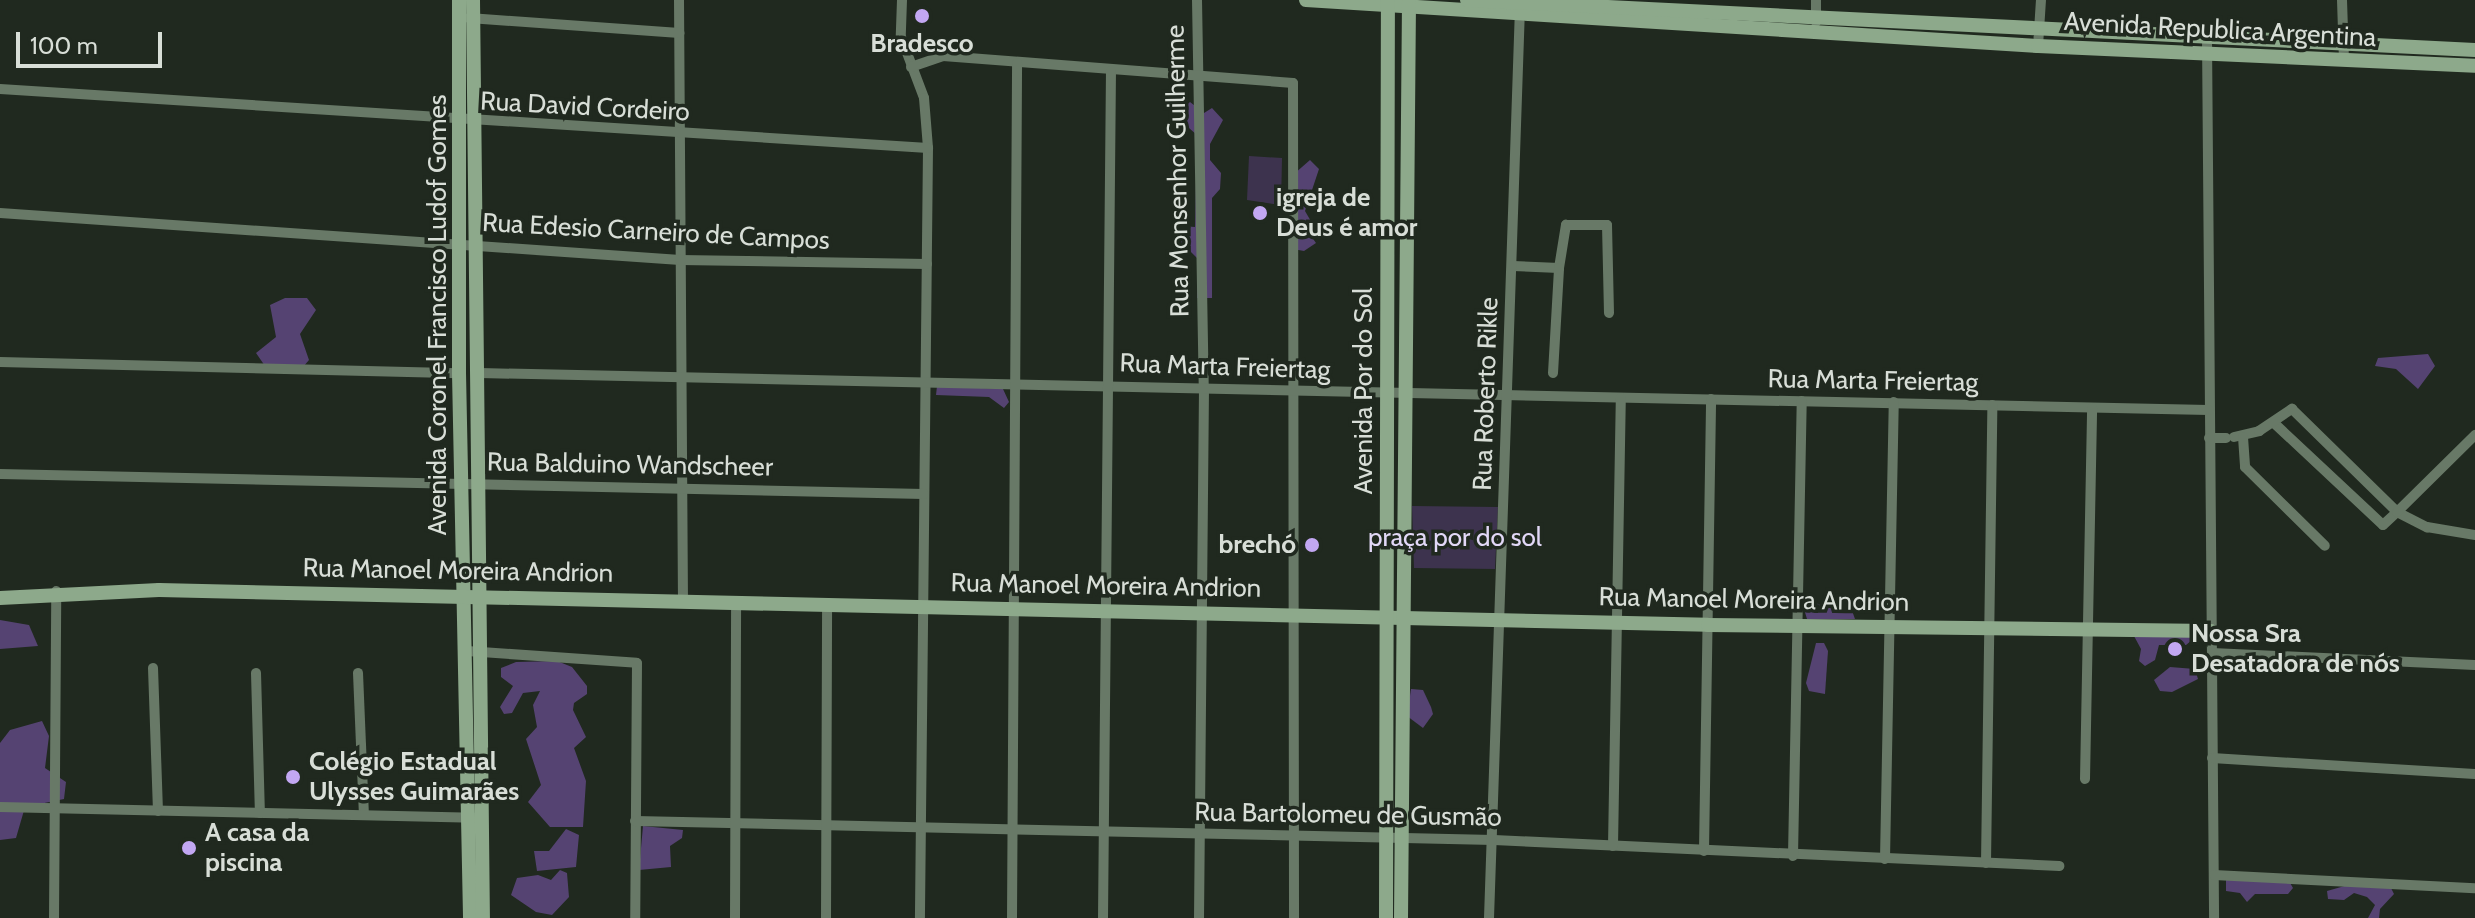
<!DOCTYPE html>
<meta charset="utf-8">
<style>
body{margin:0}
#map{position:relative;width:2475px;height:918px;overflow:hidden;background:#20291f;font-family:Cabin,sans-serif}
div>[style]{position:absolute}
.green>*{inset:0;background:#3d334e}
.forest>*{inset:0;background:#554372}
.street>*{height:10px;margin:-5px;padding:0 5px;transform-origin:5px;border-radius:5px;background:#687967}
.secondary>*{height:14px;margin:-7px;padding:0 7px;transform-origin:7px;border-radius:7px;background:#8da98b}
.dots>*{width:22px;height:22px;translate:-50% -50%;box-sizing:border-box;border:4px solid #20291f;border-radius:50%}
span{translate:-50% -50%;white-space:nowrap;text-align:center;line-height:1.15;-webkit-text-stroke:7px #20291f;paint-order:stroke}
.street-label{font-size:26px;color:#d8ded7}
.poi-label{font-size:26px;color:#d8ded7;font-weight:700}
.left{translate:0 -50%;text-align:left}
.right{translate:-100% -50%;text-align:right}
.park-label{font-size:26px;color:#e2d8f7}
.scale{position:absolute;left:16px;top:32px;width:146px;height:36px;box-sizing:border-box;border:4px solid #d8ded7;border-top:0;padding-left:10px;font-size:24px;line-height:28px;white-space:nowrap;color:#d8ded7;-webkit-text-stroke:6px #20291f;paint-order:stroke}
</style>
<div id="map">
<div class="green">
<i style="clip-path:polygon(1249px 156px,1282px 158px,1281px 205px,1247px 200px)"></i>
<i style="clip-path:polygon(1412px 506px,1498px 507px,1495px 569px,1414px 568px)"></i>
</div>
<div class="forest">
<i style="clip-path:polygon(1190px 102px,1204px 113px,1212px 108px,1223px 120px,1210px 144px,1210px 160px,1221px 173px,1220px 189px,1212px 198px,1212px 298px,1197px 298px,1198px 259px,1181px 242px,1181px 226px,1195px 227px,1197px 135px,1174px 115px)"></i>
<i style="clip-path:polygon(1310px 160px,1319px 169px,1305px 211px,1316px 230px,1311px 236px,1316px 243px,1304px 251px,1293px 249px,1294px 174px)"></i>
<i style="clip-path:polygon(307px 298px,316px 310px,300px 334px,309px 360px,303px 367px,265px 366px,256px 353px,276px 337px,270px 305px,285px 298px)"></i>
<i style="clip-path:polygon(2428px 354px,2435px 366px,2418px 389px,2396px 369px,2375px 366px,2378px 358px)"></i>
<i style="clip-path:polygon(937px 386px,1003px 389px,1009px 402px,1004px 408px,989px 397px,936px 395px)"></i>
<i style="clip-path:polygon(1801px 599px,1832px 608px,1850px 605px,1855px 619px,1807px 619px)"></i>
<i style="clip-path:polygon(0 620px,29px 625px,38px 646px,0 649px)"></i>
<i style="clip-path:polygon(2134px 636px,2191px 636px,2192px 640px,2186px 645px,2159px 645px,2155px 660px,2145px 666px,2139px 661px,2141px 649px)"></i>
<i style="clip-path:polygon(1816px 643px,1824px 643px,1828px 651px,1825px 694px,1809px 691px,1806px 683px)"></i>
<i style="clip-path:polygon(557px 661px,572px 667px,587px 686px,587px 694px,574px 703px,573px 710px,586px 737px,574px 748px,586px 781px,583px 827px,550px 827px,528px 802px,541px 785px,526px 739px,537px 727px,533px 705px,540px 691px,523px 693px,512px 713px,504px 714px,500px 707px,513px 686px,501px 677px,501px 668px,516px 662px)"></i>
<i style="clip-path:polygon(2170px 667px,2195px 669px,2198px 679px,2172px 692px,2160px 691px,2154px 680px)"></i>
<i style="clip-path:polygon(1411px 689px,1423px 690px,1431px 707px,1433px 714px,1423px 728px,1407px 716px)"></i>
<i style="clip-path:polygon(42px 721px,49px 736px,45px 768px,66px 782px,64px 799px,25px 807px,16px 838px,0 840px,0 743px,10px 730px)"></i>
<i style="clip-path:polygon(643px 826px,683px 830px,682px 838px,670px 846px,671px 867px,639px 870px)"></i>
<i style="clip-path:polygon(566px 829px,579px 835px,576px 867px,537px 871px,534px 851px,549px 851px)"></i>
<i style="clip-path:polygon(560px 870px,567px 873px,569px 897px,552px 915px,536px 912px,511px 895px,517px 878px,538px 875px,551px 880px)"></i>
<i style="clip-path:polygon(2226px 880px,2289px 881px,2293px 888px,2288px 894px,2255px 894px,2247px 902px,2240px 893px,2226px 891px)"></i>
<i style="clip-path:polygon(2348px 885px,2391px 888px,2394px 894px,2380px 909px,2379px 918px,2368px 918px,2375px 905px,2367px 897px,2354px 893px,2344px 900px,2328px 899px,2327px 891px)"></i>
</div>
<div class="street">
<i style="left:679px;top:0;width:599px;rotate:89.62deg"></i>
<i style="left:902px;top:0;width:37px;rotate:92deg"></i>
<i style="left:901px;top:37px;width:65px;rotate:69.3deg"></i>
<i style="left:924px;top:98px;width:50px;rotate:85.4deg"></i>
<i style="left:928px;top:148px;width:770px;rotate:90.6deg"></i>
<i style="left:1197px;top:0;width:388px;rotate:89deg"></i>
<i style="left:1204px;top:388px;width:530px;rotate:90.54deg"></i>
<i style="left:1816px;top:0;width:22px;rotate:90deg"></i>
<i style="left:2342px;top:0;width:59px;rotate:88.1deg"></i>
<i style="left:469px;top:18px;width:211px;rotate:4.1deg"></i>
<i style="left:2207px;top:38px;width:880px;rotate:89.54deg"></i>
<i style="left:2038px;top:46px;width:46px;rotate:-86.3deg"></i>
<i style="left:911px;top:67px;width:34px;rotate:-19deg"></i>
<i style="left:943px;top:56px;width:351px;rotate:4.4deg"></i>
<i style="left:1293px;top:83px;width:835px;rotate:89.93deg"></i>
<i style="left:0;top:89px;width:930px;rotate:3.64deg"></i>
<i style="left:0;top:213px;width:682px;rotate:3.95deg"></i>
<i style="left:680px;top:260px;width:247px;rotate:0.9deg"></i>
<i style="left:1513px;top:266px;width:46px;rotate:2.5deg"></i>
<i style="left:1559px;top:268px;width:44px;rotate:-80.8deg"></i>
<i style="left:1566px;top:225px;width:41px"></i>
<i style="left:1607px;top:225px;width:88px;rotate:88.7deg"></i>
<i style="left:0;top:362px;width:459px;rotate:1.4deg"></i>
<i style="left:480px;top:373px;width:1729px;rotate:1.23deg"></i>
<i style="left:1553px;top:373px;width:105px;rotate:-86.7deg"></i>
<i style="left:2274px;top:423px;width:149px;rotate:43.1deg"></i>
<i style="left:2383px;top:525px;width:19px;rotate:-43deg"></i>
<i style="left:2397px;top:512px;width:34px;rotate:27deg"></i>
<i style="left:2427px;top:527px;width:49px;rotate:9.5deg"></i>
<i style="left:2234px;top:437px;width:26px;rotate:-13deg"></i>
<i style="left:2259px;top:431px;width:40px;rotate:-34deg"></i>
<i style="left:2292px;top:409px;width:147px;rotate:44.4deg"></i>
<i style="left:2397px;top:512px;width:110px;rotate:-44.6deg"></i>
<i style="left:2243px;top:437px;width:30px;rotate:86deg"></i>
<i style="left:2245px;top:467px;width:112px;rotate:44.6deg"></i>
<i style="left:2209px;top:438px;width:17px"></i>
<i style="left:0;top:474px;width:924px;rotate:1.24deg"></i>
<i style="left:467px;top:651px;width:170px;rotate:4deg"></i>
<i style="left:637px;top:663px;width:255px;rotate:90.4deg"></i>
<i style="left:2212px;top:653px;width:263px;rotate:2.6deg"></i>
<i style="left:153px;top:668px;width:143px;rotate:88deg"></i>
<i style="left:256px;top:673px;width:140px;rotate:88.4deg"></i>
<i style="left:358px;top:673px;width:142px;rotate:87.6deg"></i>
<i style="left:2212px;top:758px;width:263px;rotate:3.5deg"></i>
<i style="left:2085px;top:779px;width:371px;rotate:-88.9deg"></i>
<i style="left:0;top:807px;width:474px;rotate:1.3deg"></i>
<i style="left:635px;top:821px;width:859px;rotate:1.27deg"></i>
<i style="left:1494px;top:840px;width:566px;rotate:2.63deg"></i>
<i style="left:1613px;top:846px;width:448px;rotate:-89deg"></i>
<i style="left:1704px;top:851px;width:452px;rotate:-89.1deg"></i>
<i style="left:1793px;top:856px;width:455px;rotate:-88.9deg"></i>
<i style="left:1885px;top:859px;width:457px;rotate:-88.9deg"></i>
<i style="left:1986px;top:863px;width:458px;rotate:-89.2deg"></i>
<i style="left:2214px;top:875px;width:261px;rotate:2.9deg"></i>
<i style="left:54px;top:918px;width:327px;rotate:-89.6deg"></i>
<i style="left:735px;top:918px;width:317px;rotate:-89.8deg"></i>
<i style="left:826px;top:918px;width:315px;rotate:-89.8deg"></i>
<i style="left:1012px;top:918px;width:855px;rotate:-89.66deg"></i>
<i style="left:1103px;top:918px;width:847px;rotate:-89.46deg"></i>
<i style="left:1489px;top:918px;width:910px;rotate:-88.05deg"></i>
</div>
<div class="secondary">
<i style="left:459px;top:0;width:373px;rotate:90deg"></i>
<i style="left:459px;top:373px;width:545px;rotate:88.84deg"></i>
<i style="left:473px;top:0;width:918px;rotate:89.38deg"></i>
<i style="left:1306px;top:0;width:733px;rotate:3.6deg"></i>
<i style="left:2038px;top:46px;width:437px;rotate:2.6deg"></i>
<i style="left:1467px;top:0;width:1009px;rotate:2.84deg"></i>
<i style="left:0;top:598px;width:159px;rotate:-2.9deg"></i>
<i style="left:159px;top:590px;width:1549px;rotate:1.29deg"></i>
<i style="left:1708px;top:625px;width:503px;rotate:0.68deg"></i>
<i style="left:1386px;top:918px;width:918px;rotate:-89.88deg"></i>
<i style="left:1401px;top:918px;width:916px;rotate:-89.5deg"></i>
</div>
<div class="dots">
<i style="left:922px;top:16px;background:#c2a7f2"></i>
<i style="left:1260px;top:213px;background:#c2a7f2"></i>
<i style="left:1312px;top:545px;background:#c2a7f2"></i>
<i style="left:2175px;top:649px;background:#c2a7f2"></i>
<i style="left:293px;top:777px;background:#c2a7f2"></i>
<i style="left:189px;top:848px;background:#c2a7f2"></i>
</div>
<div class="street-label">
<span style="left:2220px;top:30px;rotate:3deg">Avenida Republica Argentina</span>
<span style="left:585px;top:107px;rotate:3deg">Rua David Cordeiro</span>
<span style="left:1178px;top:171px;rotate:-91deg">Rua Monsenhor Guilherme</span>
<span style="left:656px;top:232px;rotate:3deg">Rua Edesio Carneiro de Campos</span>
<span style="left:438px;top:315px;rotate:-90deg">Avenida Coronel Francisco Ludof Gomes</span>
<span style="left:1225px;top:367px;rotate:2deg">Rua Marta Freiertag</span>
<span style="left:1873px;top:381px;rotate:1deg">Rua Marta Freiertag</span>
<span style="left:1364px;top:391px;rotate:-90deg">Avenida Por do Sol</span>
<span style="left:1486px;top:394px;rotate:-88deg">Rua Roberto Rikle</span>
<span style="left:630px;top:465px;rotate:1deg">Rua Balduino Wandscheer</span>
<span style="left:458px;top:571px;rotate:1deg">Rua Manoel Moreira Andrion</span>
<span style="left:1106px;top:586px;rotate:1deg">Rua Manoel Moreira Andrion</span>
<span style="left:1754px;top:600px;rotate:1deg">Rua Manoel Moreira Andrion</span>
<span style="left:1348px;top:815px;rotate:1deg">Rua Bartolomeu de Gusmão</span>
</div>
<div class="poi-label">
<span style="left:922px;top:44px">Bradesco</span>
<span class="left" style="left:1276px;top:213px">igreja de<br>Deus é amor</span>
<span class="right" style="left:1296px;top:545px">brechó</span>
<span class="left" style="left:2191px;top:649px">Nossa Sra<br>Desatadora de nós</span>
<span class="left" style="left:309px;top:777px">Colégio Estadual<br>Ulysses Guimarães</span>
<span class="left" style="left:205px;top:848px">A casa da<br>piscina</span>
</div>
<div class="park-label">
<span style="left:1455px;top:538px">praça por do sol</span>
</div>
<div class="scale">100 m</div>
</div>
